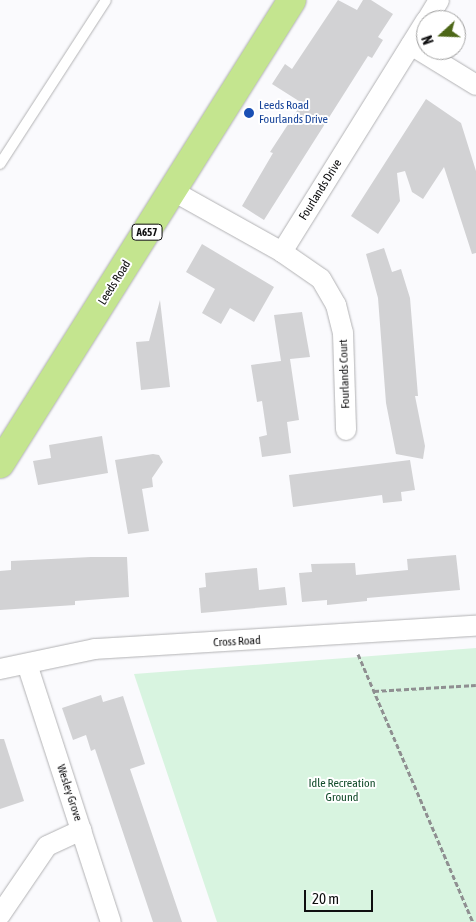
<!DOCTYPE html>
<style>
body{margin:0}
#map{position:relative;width:476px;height:922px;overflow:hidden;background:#fafafd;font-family:"Asap Condensed",sans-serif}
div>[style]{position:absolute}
.green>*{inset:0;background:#d8f4e0}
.building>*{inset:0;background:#d2d2d4}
.path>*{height:3px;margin-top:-1.5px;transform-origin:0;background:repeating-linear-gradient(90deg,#8f8f91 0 5px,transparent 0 7.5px)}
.roads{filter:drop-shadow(0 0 1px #b2b2b4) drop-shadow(0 0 1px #b2b2b4)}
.lane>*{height:10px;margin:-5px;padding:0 5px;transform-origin:5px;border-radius:5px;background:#fff}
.street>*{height:20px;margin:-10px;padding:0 10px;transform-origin:10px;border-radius:10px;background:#fff}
.primary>*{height:28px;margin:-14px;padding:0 14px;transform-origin:14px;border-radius:14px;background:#c4e58f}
.dots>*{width:14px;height:14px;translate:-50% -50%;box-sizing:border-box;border:2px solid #fff;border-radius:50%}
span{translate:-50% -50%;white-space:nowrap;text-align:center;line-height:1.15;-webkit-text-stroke:4px #fff;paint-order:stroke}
.shield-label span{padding:1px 4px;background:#fff;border:1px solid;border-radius:4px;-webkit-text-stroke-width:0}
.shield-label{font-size:11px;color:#0f0f10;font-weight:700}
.transit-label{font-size:12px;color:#164399}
.left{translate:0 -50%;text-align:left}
.street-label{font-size:12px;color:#0f0f10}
.park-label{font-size:12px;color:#134c2b}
.north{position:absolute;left:416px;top:10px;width:50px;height:50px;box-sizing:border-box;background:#fff;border:1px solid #9f9f9f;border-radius:50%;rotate:250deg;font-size:14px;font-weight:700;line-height:20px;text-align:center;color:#0f0f10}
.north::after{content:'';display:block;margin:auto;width:18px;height:22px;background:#4d6718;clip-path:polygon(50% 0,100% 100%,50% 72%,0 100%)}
.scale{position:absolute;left:304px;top:890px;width:69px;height:22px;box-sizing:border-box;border:2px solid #0f0f10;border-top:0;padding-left:6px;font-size:15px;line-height:18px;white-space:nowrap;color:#0f0f10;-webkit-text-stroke:4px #fff;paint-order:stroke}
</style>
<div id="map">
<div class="green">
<i style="clip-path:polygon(476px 648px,476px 922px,217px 922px,134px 674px)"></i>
</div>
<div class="building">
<i style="clip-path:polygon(338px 0,357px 10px,363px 0,371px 0,393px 14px,378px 37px,383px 40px,372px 58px,368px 56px,264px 220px,242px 206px,273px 153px,270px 152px,302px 103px,272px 84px,285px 64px,292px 69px)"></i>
<i style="clip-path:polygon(426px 99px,461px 123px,476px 171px,476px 253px,472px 254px,444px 167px,423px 199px,412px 192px,405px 171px,397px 173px,400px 201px,378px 234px,351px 216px)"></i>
<i style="clip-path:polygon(202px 244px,274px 287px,254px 322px,230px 308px,221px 324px,202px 313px,215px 289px,186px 272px)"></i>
<i style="clip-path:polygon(384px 248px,392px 272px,401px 269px,410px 298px,418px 396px,415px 396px,425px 446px,423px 459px,396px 454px,386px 403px,378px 298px,366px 254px)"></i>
<i style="clip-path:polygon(160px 300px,170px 387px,141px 390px,136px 342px,149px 341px)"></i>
<i style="clip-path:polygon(302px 312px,310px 357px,290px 359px,299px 420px,287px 422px,291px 453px,262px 457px,259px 437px,267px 435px,262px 401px,257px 402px,251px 365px,281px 361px,274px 315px)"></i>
<i style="clip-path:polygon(102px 436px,108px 473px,38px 485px,33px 461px,51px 458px,49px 445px)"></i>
<i style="clip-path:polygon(153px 454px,159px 455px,163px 462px,152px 478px,153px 487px,142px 489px,149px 531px,128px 534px,115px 460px)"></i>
<i style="clip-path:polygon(410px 460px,415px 490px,401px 492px,402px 501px,383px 503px,382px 495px,293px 507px,289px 475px)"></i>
<i style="clip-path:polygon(456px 555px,460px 590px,367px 598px,367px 601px,327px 605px,327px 600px,302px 602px,299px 573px,312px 572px,311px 564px,355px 563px,356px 575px,408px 570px,407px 559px)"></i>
<i style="clip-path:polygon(91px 557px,127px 557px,129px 597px,75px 601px,75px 605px,0 610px,0 571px,11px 570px,11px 561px)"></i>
<i style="clip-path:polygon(257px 568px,259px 590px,285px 587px,287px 605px,201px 613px,199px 588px,206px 587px,205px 573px)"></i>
<i style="clip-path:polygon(101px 695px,103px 702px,123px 696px,145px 764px,130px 769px,182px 922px,153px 922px,95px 749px,91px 751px,86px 735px,73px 740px,62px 708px)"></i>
<i style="clip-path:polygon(0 739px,4px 739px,24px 801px,0 809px)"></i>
</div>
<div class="path">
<i style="left:358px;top:654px;width:292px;rotate:66.8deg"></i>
<i style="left:374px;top:691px;width:102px;rotate:-3.4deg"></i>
</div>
<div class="roads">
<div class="lane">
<i style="left:0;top:164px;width:195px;rotate:-57.1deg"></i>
</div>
<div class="street">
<i style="left:427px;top:20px;width:23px;rotate:-59deg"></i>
<i style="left:411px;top:45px;width:76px;rotate:31.6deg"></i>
<i style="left:173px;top:191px;width:125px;rotate:29.2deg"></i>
<i style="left:282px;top:252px;width:272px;rotate:-58.1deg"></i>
<i style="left:282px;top:252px;width:47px;rotate:34.7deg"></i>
<i style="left:321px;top:279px;width:30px;rotate:60deg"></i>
<i style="left:336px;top:305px;width:29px;rotate:76deg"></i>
<i style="left:343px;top:333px;width:97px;rotate:88.2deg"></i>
<i style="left:27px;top:664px;width:271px;rotate:72deg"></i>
<i style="left:0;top:669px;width:97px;rotate:-11.9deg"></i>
<i style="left:95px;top:649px;width:382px;rotate:-3.5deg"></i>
<i style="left:0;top:915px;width:83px;rotate:-55.7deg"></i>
<i style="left:47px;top:846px;width:38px;rotate:-25deg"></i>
</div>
<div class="primary">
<i style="left:0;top:464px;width:548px;rotate:-57.82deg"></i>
</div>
</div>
<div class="dots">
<i style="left:249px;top:113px;background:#1a4fb4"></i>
</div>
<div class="shield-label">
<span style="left:147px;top:232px">A657</span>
</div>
<div class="transit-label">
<span class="left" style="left:259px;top:113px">Leeds Road<br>Fourlands Drive</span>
</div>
<div class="street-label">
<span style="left:321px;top:190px;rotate:-58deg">Fourlands Drive</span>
<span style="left:115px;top:283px;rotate:-58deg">Leeds Road</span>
<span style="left:345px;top:374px;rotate:-92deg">Fourlands Court</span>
<span style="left:237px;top:642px;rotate:-3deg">Cross Road</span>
<span style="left:69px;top:793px;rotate:72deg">Wesley Grove</span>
</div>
<div class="park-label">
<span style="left:342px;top:791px">Idle Recreation<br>Ground</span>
</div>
<div class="north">N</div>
<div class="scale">20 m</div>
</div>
